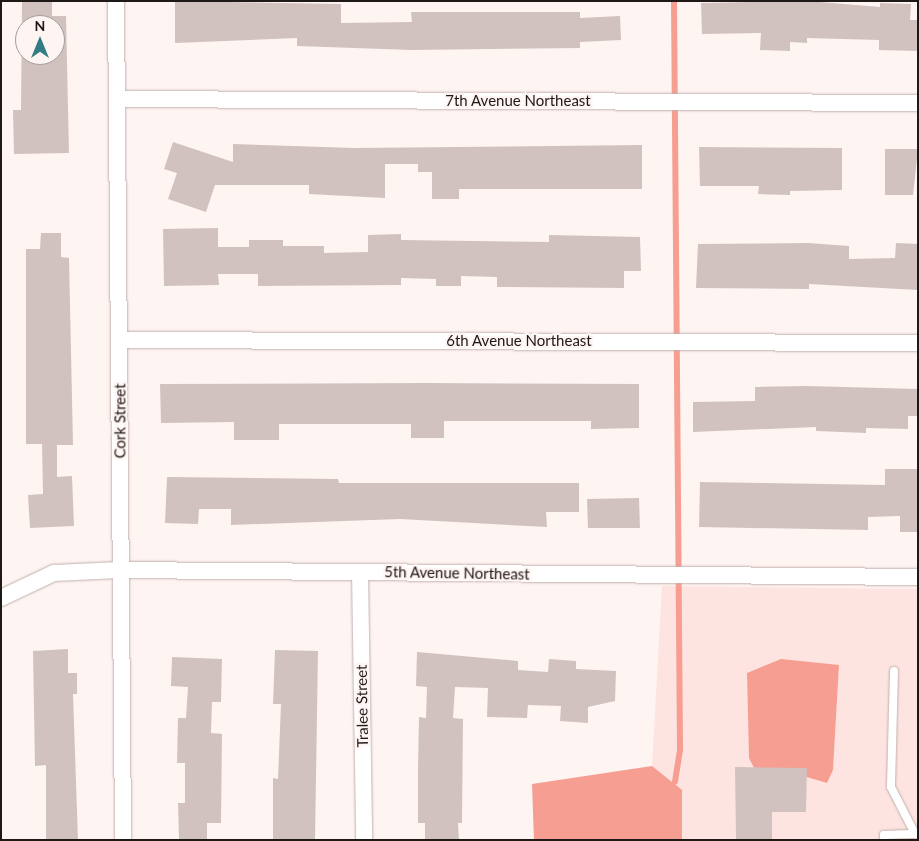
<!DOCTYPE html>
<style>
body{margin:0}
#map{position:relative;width:919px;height:841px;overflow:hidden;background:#fef4f2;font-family:Lato,sans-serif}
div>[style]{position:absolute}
.built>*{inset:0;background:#fee4e0}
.water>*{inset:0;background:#f69e92}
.stream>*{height:6px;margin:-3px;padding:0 3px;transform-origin:3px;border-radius:3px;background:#f69e92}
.building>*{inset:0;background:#d2c2bf}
.roads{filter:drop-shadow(0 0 1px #c0b0ad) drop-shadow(0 0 1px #c0b0ad)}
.service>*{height:8px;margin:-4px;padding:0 4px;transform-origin:4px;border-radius:4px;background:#fff}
.minor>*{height:16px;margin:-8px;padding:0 8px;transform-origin:8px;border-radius:8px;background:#fff}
span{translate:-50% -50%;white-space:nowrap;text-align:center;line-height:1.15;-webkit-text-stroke:4.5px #fef4f2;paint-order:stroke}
.street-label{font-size:15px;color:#1e1817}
.frame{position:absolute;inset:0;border:2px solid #1e1817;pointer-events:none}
.north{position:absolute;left:15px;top:15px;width:50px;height:50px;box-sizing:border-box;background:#fef4f2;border:1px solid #a49c9a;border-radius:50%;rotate:0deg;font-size:14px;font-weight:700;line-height:20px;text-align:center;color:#1e1817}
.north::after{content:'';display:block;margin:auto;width:18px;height:22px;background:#337b85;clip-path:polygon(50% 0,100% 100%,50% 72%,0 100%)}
</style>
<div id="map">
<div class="built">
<i style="clip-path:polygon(evenodd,662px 586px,918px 589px,918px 840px,682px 840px,682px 791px,652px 766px,662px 586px,839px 665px,833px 770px,827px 783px,786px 771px,839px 665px)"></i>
</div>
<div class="water">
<i style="clip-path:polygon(781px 659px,839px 665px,833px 770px,827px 783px,786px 771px,759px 778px,749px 758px,747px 673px)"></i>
<i style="clip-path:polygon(652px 766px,682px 790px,682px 840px,534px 840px,532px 784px)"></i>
</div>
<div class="stream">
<i style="left:674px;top:1px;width:749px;rotate:89.54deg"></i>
<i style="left:680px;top:750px;width:32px;rotate:99deg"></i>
</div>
<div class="building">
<i style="clip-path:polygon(evenodd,22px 1px,52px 1px,52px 16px,66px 16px,69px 153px,14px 154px,13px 110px,21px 110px,22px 1px,25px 25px,55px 25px,55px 55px,25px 55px,25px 25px)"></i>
<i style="clip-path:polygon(175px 1px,341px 4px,341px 23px,412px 22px,411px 12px,580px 12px,580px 18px,620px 16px,621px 40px,580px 42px,580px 48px,412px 50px,297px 46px,297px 38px,175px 43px)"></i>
<i style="clip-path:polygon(808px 1px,880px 7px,880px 3px,911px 4px,910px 20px,918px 20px,918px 51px,879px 50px,879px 40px,807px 38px,807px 43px,790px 42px,790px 51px,760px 50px,761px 33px,702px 34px,701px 3px)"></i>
<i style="clip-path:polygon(173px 142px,233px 162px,233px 144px,354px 148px,642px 145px,642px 189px,459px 189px,459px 199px,432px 199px,432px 172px,418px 172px,418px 164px,385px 164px,385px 198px,309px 194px,309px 185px,215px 185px,206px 212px,168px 199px,177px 173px,164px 169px)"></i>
<i style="clip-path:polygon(699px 147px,842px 148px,842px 190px,790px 191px,790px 195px,758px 194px,759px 186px,700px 186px)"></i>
<i style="clip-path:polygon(885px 149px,918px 149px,913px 195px,885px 195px)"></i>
<i style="clip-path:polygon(218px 228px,218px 247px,249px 247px,249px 240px,283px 240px,283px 246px,324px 246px,324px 253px,368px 252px,368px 235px,401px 234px,401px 240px,549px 242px,549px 235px,640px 237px,641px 271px,624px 271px,624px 288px,497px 287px,497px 277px,461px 276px,461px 286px,436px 286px,436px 279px,401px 278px,401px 285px,258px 286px,258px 274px,218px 274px,219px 285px,164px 286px,163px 229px)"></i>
<i style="clip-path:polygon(41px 233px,61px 233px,61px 257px,69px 258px,73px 445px,57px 445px,57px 477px,72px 476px,74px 526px,30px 528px,28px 495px,43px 494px,42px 444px,26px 444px,26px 249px,40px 249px)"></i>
<i style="clip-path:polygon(808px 243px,849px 246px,849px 259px,895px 258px,896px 243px,918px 244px,918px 290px,809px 284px,809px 289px,696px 288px,698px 244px)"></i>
<i style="clip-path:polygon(428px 383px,639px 384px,639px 428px,591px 429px,591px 421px,444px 421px,444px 438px,411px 438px,411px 424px,279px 424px,279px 440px,234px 440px,234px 422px,161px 423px,160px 384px)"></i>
<i style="clip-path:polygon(807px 386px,918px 389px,918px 416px,908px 416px,908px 429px,866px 428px,866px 433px,816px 431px,816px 427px,693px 432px,693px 402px,755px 401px,755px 387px)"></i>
<i style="clip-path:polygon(885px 469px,918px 469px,918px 532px,900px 532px,900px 516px,868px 517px,868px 530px,699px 527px,700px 482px,885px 485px)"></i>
<i style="clip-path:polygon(167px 477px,338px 479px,339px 483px,579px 483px,579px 512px,546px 512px,547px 527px,400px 519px,231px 525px,231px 509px,199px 509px,198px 524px,165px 523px)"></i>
<i style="clip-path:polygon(639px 498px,640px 528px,588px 528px,587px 499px)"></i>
<i style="clip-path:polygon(68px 649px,68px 673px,77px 673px,77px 694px,73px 694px,78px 840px,46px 840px,46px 765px,35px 766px,33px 651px)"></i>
<i style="clip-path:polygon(275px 650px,318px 651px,315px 840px,273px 840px,273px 778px,278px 779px,281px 704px,273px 704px)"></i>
<i style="clip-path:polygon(417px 652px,518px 661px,518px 670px,548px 672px,549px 659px,576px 661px,576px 669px,616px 671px,615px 701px,588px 707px,588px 723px,560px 721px,561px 706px,528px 705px,527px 718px,487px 717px,488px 688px,455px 687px,453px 718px,463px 719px,462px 823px,458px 823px,459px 840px,425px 840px,425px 823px,418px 823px,418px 768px,419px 717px,426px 718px,427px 687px,416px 686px)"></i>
<i style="clip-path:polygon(172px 657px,222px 659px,221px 702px,212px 702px,211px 733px,222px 734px,221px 823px,207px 823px,207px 840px,179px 840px,178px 803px,185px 803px,185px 763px,177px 763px,178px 718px,186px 718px,188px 687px,171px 686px)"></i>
<i style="clip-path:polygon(735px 767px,807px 768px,806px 812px,772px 812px,772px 840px,736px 840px)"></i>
</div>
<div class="roads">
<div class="service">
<i style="left:894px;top:671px;width:116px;rotate:91.5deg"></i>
<i style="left:891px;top:787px;width:53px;rotate:62.9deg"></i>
<i style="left:884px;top:840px;width:5px;rotate:-90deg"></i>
<i style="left:884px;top:835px;width:33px;rotate:-2deg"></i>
</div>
<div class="minor">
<i style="left:116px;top:1px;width:839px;rotate:89.52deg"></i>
<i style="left:118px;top:99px;width:800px;rotate:0.29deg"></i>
<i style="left:121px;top:340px;width:797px;rotate:0.22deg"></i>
<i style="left:360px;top:572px;width:268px;rotate:89.1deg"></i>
<i style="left:1px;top:598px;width:59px;rotate:-25.3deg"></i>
<i style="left:54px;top:573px;width:65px;rotate:-2.6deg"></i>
<i style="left:119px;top:570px;width:799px;rotate:0.5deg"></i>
</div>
</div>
<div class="street-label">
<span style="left:518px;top:101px">7th Avenue Northeast</span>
<span style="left:519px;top:341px">6th Avenue Northeast</span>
<span style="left:120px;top:421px;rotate:-90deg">Cork Street</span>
<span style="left:457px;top:573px;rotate:1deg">5th Avenue Northeast</span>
<span style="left:362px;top:706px;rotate:-91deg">Tralee Street</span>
</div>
<div class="frame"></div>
<div class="north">N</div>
</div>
